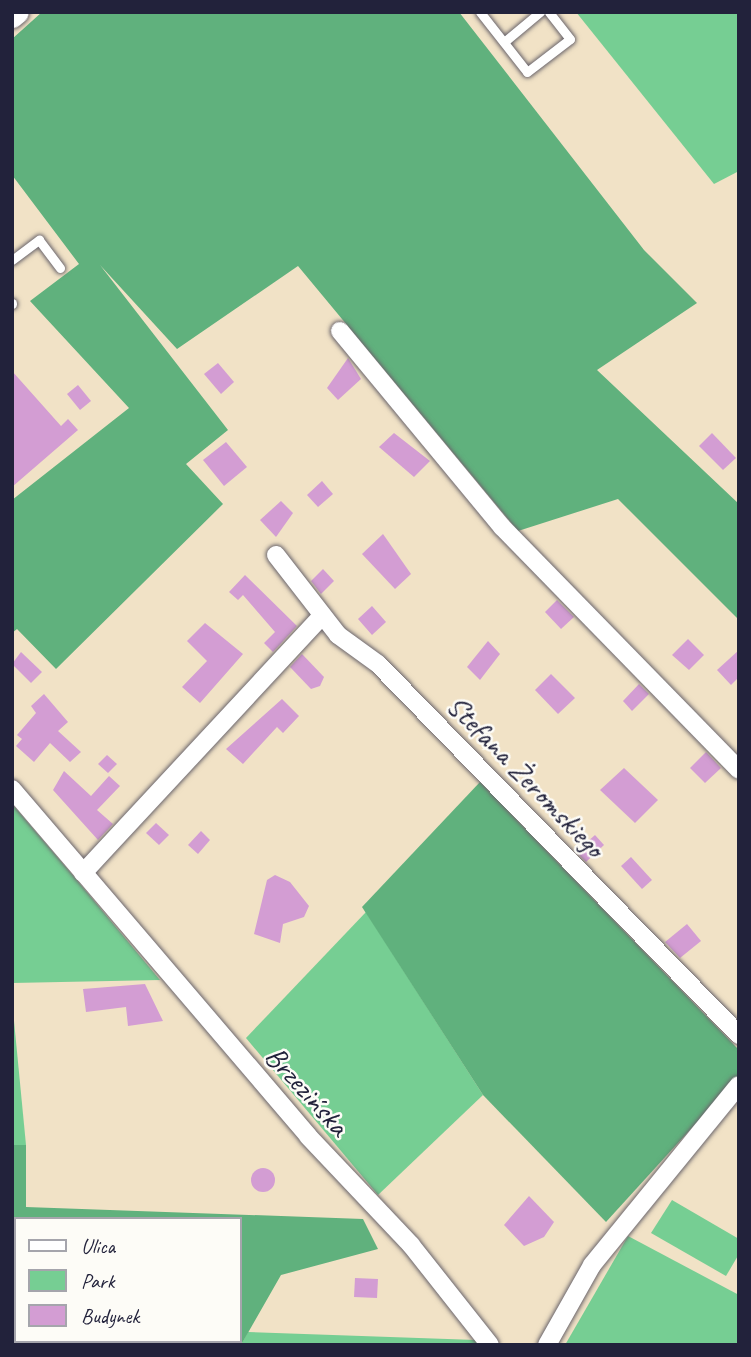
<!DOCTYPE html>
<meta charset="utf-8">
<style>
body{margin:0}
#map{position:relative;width:751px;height:1357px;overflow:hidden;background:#f1e2c6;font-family:Caveat,sans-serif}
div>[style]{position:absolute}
.green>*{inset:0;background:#76ce93}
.forest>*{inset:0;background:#60b17d}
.building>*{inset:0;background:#d39dd3}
.round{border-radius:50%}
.roads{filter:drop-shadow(0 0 2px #6a656c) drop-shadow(0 0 2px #6a656c)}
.service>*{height:9px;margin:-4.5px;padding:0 4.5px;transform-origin:4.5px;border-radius:4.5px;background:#fff}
.minor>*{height:18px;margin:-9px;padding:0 9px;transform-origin:9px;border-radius:9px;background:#fff}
.secondary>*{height:24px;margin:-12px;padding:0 12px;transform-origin:12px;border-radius:12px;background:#fff}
span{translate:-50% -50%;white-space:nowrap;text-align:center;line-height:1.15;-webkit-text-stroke:5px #fdfcf7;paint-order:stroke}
.street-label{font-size:30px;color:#22223b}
.frame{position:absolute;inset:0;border:14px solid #22223b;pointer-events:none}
.legend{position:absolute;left:14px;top:1217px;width:228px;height:126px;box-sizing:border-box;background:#fdfcf7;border:2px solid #a5a5ac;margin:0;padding:9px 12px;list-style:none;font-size:21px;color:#22223b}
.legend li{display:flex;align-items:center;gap:14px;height:35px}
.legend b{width:35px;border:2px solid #a5a5ac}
</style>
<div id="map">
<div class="green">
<i style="clip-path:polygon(576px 12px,739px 12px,739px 171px,714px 184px)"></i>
<i style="clip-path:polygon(12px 804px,70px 872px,160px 980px,12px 983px)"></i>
<i style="clip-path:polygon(366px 912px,483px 1095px,378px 1195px,246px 1038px)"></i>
<i style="clip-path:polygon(12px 1000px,26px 1145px,12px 1145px)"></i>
<i style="clip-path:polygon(672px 1200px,739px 1239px,739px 1254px,726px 1276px,651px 1233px)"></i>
<i style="clip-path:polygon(628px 1236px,739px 1295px,739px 1345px,565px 1345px)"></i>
<i style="clip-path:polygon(248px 1332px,476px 1340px,480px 1345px,241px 1345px)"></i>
</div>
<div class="forest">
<i style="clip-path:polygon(42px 12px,459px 12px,644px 250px,697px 303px,597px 370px,739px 504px,739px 620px,618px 499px,518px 531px,298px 266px,177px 349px,100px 265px,228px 430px,186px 464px,223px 504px,56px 669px,17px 629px,12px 633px,12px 500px,129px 408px,30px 301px,79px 264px,12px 175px,12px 39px)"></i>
<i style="clip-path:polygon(480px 782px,739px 1050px,739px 1076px,606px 1222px,483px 1095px,362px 907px)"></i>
<i style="clip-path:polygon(evenodd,12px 1145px,26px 1145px,26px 1207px,363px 1219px,378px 1249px,281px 1275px,241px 1345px,12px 1345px,12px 1145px,16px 1219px,240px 1219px,240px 1341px,16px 1341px,16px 1219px)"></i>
</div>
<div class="building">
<i style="clip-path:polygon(348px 358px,361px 379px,338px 400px,327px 388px)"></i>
<i style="clip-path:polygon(218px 363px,234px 382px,221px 394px,204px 374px)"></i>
<i style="clip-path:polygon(12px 371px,61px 426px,68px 419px,78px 430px,12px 487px)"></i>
<i style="clip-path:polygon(78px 385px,91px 401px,80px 410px,67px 394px)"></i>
<i style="clip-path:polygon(394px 433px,430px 461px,414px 477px,379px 447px)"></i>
<i style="clip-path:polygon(712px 433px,736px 458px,723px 470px,699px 446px)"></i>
<i style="clip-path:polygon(226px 442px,247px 467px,224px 486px,203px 460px)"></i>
<i style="clip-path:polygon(322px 481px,333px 494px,318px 507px,307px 495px)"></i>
<i style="clip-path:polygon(281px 501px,293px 513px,276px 537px,260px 520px)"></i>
<i style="clip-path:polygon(383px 534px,411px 574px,395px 589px,362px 554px)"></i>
<i style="clip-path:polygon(323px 569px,334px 581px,321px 594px,311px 581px)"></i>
<i style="clip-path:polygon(245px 575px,297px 626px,273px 652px,264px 643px,275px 632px,243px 595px,238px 600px,229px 592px)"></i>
<i style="clip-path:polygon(557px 600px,574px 617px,561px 629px,545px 612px)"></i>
<i style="clip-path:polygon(372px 606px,386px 622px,372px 635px,358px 619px)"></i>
<i style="clip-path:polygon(205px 623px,243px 654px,200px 703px,182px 687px,207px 661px,187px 641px)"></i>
<i style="clip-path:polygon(688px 639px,704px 655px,689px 670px,672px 655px)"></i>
<i style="clip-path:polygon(488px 641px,500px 654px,480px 680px,467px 667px)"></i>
<i style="clip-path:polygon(739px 650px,739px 677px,731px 685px,717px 670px)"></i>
<i style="clip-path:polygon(21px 652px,42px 672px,31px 683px,12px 664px)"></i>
<i style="clip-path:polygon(302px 654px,324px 677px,320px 686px,311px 689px,290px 667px)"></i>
<i style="clip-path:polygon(551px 674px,575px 698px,558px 714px,535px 690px)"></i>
<i style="clip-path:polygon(639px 684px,649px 694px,632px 711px,623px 701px)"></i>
<i style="clip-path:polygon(44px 694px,68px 722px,58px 731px,81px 752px,70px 762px,50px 743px,34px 762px,16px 746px,22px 739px,17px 735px,36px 713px,31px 706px)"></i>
<i style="clip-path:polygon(282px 699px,299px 716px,283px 733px,277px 727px,243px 764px,226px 749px)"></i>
<i style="clip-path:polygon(706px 752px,721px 768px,705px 783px,690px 768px)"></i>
<i style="clip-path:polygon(107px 755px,117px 764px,108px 773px,98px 764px)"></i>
<i style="clip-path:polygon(624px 768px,658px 800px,635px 823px,600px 790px)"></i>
<i style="clip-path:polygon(64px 771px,91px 796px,109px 776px,120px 786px,97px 810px,113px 824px,98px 840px,53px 790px)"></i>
<i style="clip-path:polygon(156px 823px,169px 835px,159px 845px,146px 833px)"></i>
<i style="clip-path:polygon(201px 831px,210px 840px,198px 854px,188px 845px)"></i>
<i style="clip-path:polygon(595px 835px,604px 845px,586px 862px,576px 852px)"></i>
<i style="clip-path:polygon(631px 857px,652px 880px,642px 889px,621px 866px)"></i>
<i style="clip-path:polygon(275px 875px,290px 882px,309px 906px,304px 917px,283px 924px,280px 943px,254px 934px,267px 880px)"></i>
<i style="clip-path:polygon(687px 924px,701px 941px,680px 958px,665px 942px)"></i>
<i style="clip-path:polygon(145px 984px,163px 1021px,128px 1026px,126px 1007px,86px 1012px,83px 989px)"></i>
<i class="round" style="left:251px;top:1168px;width:24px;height:24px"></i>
<i style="clip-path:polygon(529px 1196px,554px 1222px,544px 1237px,524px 1246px,504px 1225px)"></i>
<i style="clip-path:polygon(355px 1278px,378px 1279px,377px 1298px,354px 1297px)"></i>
</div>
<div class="roads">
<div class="service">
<i style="left:480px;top:12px;width:76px;rotate:51.9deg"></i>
<i style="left:527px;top:72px;width:54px;rotate:-37.5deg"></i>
<i style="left:570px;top:39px;width:34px;rotate:-128deg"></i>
<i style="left:504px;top:42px;width:47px;rotate:-39.8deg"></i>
<i style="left:12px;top:260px;width:34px;rotate:-37deg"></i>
<i style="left:39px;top:240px;width:35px;rotate:53deg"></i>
<i style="left:12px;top:303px;width:1px;rotate:90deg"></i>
</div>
<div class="minor">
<i style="left:340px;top:331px;width:254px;rotate:50.4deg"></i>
<i style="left:502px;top:527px;width:339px;rotate:45.7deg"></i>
<i style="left:276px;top:555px;width:101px;rotate:52.2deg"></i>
<i style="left:338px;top:635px;width:49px;rotate:35.9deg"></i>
<i style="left:378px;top:664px;width:518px;rotate:45.78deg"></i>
<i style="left:12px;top:789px;width:456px;rotate:49.5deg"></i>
<i style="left:308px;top:1136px;width:150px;rotate:46.6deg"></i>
<i style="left:411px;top:1245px;width:127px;rotate:51.7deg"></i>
<i style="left:83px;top:873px;width:350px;rotate:-47.1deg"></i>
<i style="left:547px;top:1345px;width:92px;rotate:-60.6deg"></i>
<i style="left:592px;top:1265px;width:232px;rotate:-50.8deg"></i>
</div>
<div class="secondary">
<i style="left:12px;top:16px;width:6px;rotate:-39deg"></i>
</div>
</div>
<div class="street-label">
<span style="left:526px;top:776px;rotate:46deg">Stefana Żeromskiego</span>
<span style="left:307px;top:1091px;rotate:48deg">Brzezińska</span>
</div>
<div class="frame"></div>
<ul class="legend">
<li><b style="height:9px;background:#fff"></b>Ulica</li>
<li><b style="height:19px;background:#76ce93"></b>Park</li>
<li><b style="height:19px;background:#d39dd3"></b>Budynek</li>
</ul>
</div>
